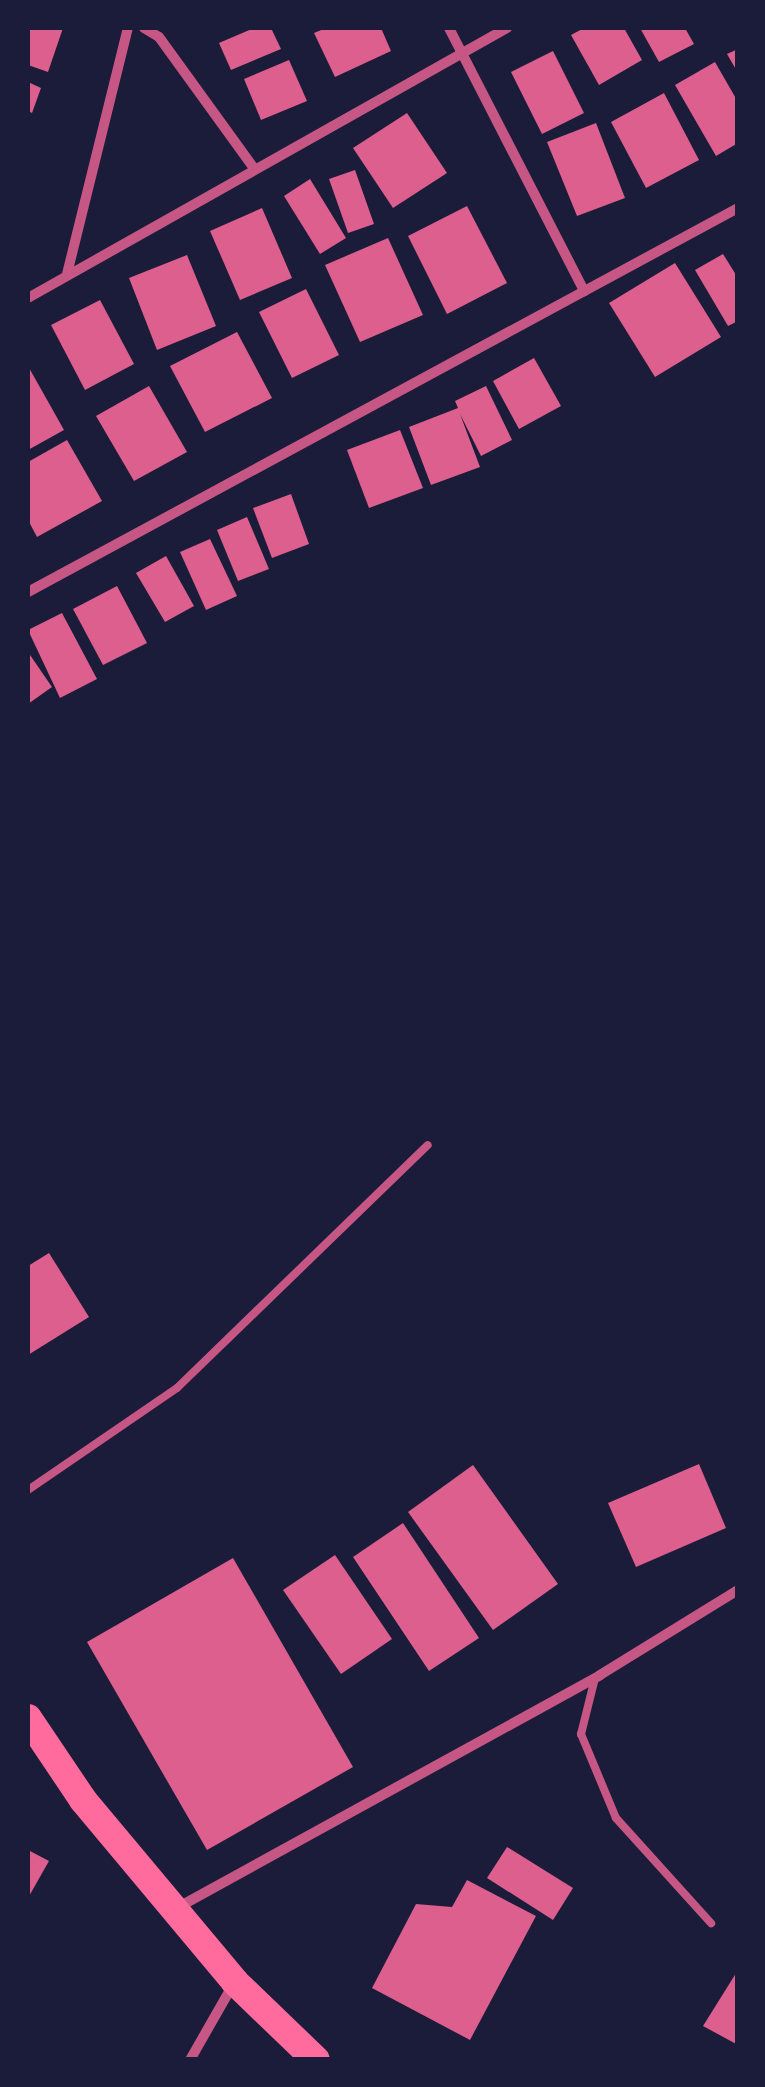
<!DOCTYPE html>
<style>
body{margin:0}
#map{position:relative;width:765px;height:2087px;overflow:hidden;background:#1b1b3a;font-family:"Source Serif 4",serif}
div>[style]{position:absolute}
.building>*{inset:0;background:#dd5f8e}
.service>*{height:8px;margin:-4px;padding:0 4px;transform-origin:4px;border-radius:4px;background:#c65784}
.minor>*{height:10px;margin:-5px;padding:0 5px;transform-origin:5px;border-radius:5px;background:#c65784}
.trunk>*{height:28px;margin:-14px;padding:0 14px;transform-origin:14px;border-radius:14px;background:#ff6b9d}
span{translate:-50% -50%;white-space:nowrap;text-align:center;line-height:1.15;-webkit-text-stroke:10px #1b1b3a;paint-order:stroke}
.frame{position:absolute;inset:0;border:30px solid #1b1b3a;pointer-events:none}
</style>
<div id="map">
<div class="building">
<i style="clip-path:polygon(28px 28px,63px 28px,48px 72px,28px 65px)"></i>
<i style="clip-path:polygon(254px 28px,271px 28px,281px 49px,231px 70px,219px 43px)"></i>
<i style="clip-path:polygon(326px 28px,381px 28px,391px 51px,335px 77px,314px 33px)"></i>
<i style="clip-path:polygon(584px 28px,624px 28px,642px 60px,599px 85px,571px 35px)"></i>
<i style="clip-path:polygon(640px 28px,685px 28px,694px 44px,659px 62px)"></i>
<i style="clip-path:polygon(738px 49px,738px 73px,727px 54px)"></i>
<i style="clip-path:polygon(553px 51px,584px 113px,542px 134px,511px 72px)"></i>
<i style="clip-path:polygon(289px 60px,307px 101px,261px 120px,244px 79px)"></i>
<i style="clip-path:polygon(715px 62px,738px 102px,738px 143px,716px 156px,675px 85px)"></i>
<i style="clip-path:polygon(28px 82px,41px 88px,32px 113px,28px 111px)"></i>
<i style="clip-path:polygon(664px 93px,699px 160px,646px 188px,611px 122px)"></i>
<i style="clip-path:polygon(407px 113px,447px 173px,393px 208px,353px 148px)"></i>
<i style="clip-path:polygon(596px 123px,625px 198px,577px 216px,547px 142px)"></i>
<i style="clip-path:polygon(355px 170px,374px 224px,348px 233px,329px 179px)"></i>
<i style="clip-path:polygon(310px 179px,346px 238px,320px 254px,284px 196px)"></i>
<i style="clip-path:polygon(467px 206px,507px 283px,447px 314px,408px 236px)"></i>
<i style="clip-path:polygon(262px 208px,292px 278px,240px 300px,210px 231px)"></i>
<i style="clip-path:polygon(388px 238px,423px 315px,360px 342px,325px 265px)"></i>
<i style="clip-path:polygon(723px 254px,738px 278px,738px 321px,728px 326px,695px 270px)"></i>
<i style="clip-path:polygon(187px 255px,216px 326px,157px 350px,129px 278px)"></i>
<i style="clip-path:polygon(675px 263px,721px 337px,655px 377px,609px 303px)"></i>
<i style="clip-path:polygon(306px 289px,339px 355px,292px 378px,259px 312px)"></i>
<i style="clip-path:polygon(100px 300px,134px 364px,85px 390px,51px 325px)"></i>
<i style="clip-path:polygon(237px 332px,272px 398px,205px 432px,170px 366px)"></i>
<i style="clip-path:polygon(534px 358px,561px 406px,519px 429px,493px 381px)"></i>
<i style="clip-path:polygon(28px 366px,64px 430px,28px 450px)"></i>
<i style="clip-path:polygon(149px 386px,187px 452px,134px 481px,96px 416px)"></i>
<i style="clip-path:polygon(486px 386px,512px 440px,481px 456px,460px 414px,480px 467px,431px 485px,409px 427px,458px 408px,455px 401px)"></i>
<i style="clip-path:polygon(400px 430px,423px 488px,369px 508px,347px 450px)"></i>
<i style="clip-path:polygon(67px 440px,102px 501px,37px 537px,28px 520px,28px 462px)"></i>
<i style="clip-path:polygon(291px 494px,309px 544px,272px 558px,253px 508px)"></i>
<i style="clip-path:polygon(247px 517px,269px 569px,238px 581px,217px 530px)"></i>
<i style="clip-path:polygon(210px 539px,237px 596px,206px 610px,180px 552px)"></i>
<i style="clip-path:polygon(166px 556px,194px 606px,165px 622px,136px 573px)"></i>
<i style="clip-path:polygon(117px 586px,147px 643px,103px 665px,73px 609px)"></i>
<i style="clip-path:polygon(62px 613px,97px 679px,60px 698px,28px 630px)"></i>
<i style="clip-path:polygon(28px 652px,52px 687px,28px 704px)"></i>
<i style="clip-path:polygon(49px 1253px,89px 1317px,28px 1355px,28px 1266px)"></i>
<i style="clip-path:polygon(699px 1464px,726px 1528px,636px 1567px,608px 1503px)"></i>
<i style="clip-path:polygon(473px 1465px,558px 1584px,493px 1630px,408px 1512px)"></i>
<i style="clip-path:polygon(403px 1523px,479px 1638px,429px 1671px,353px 1557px)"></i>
<i style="clip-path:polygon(335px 1555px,392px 1639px,341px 1674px,283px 1590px)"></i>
<i style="clip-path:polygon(233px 1558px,353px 1767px,207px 1850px,87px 1642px)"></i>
<i style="clip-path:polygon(507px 1847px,573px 1888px,553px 1920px,487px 1878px)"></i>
<i style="clip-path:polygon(28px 1850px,49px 1861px,28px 1898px)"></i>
<i style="clip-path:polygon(467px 1880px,536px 1916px,470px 2040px,372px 1988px,416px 1904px,452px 1907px)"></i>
<i style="clip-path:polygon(738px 1970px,738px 2045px,703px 2026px)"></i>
</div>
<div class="service">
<i style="left:28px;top:1490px;width:181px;rotate:-34.4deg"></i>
<i style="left:177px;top:1388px;width:349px;rotate:-44.1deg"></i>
<i style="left:595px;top:1678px;width:58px;rotate:104deg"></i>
<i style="left:581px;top:1734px;width:91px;rotate:67.4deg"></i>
<i style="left:616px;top:1818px;width:142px;rotate:47.9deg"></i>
</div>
<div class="minor">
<i style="left:144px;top:28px;width:17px;rotate:31deg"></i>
<i style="left:159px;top:37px;width:162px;rotate:54.1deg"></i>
<i style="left:449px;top:28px;width:296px;rotate:62.8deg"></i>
<i style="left:67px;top:274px;width:253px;rotate:-76.1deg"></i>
<i style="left:28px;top:298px;width:550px;rotate:-29.41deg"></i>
<i style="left:28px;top:592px;width:807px;rotate:-28.41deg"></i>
<i style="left:175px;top:1909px;width:485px;rotate:-28.8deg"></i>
<i style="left:600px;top:1675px;width:162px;rotate:-31.6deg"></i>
<i style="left:190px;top:2060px;width:89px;rotate:-60.3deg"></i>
</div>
<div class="trunk">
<i style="left:28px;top:1718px;width:99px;rotate:56.1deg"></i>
<i style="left:83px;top:1800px;width:237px;rotate:50.1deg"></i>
<i style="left:235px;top:1982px;width:112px;rotate:43.9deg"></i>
</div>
<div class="frame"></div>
</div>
